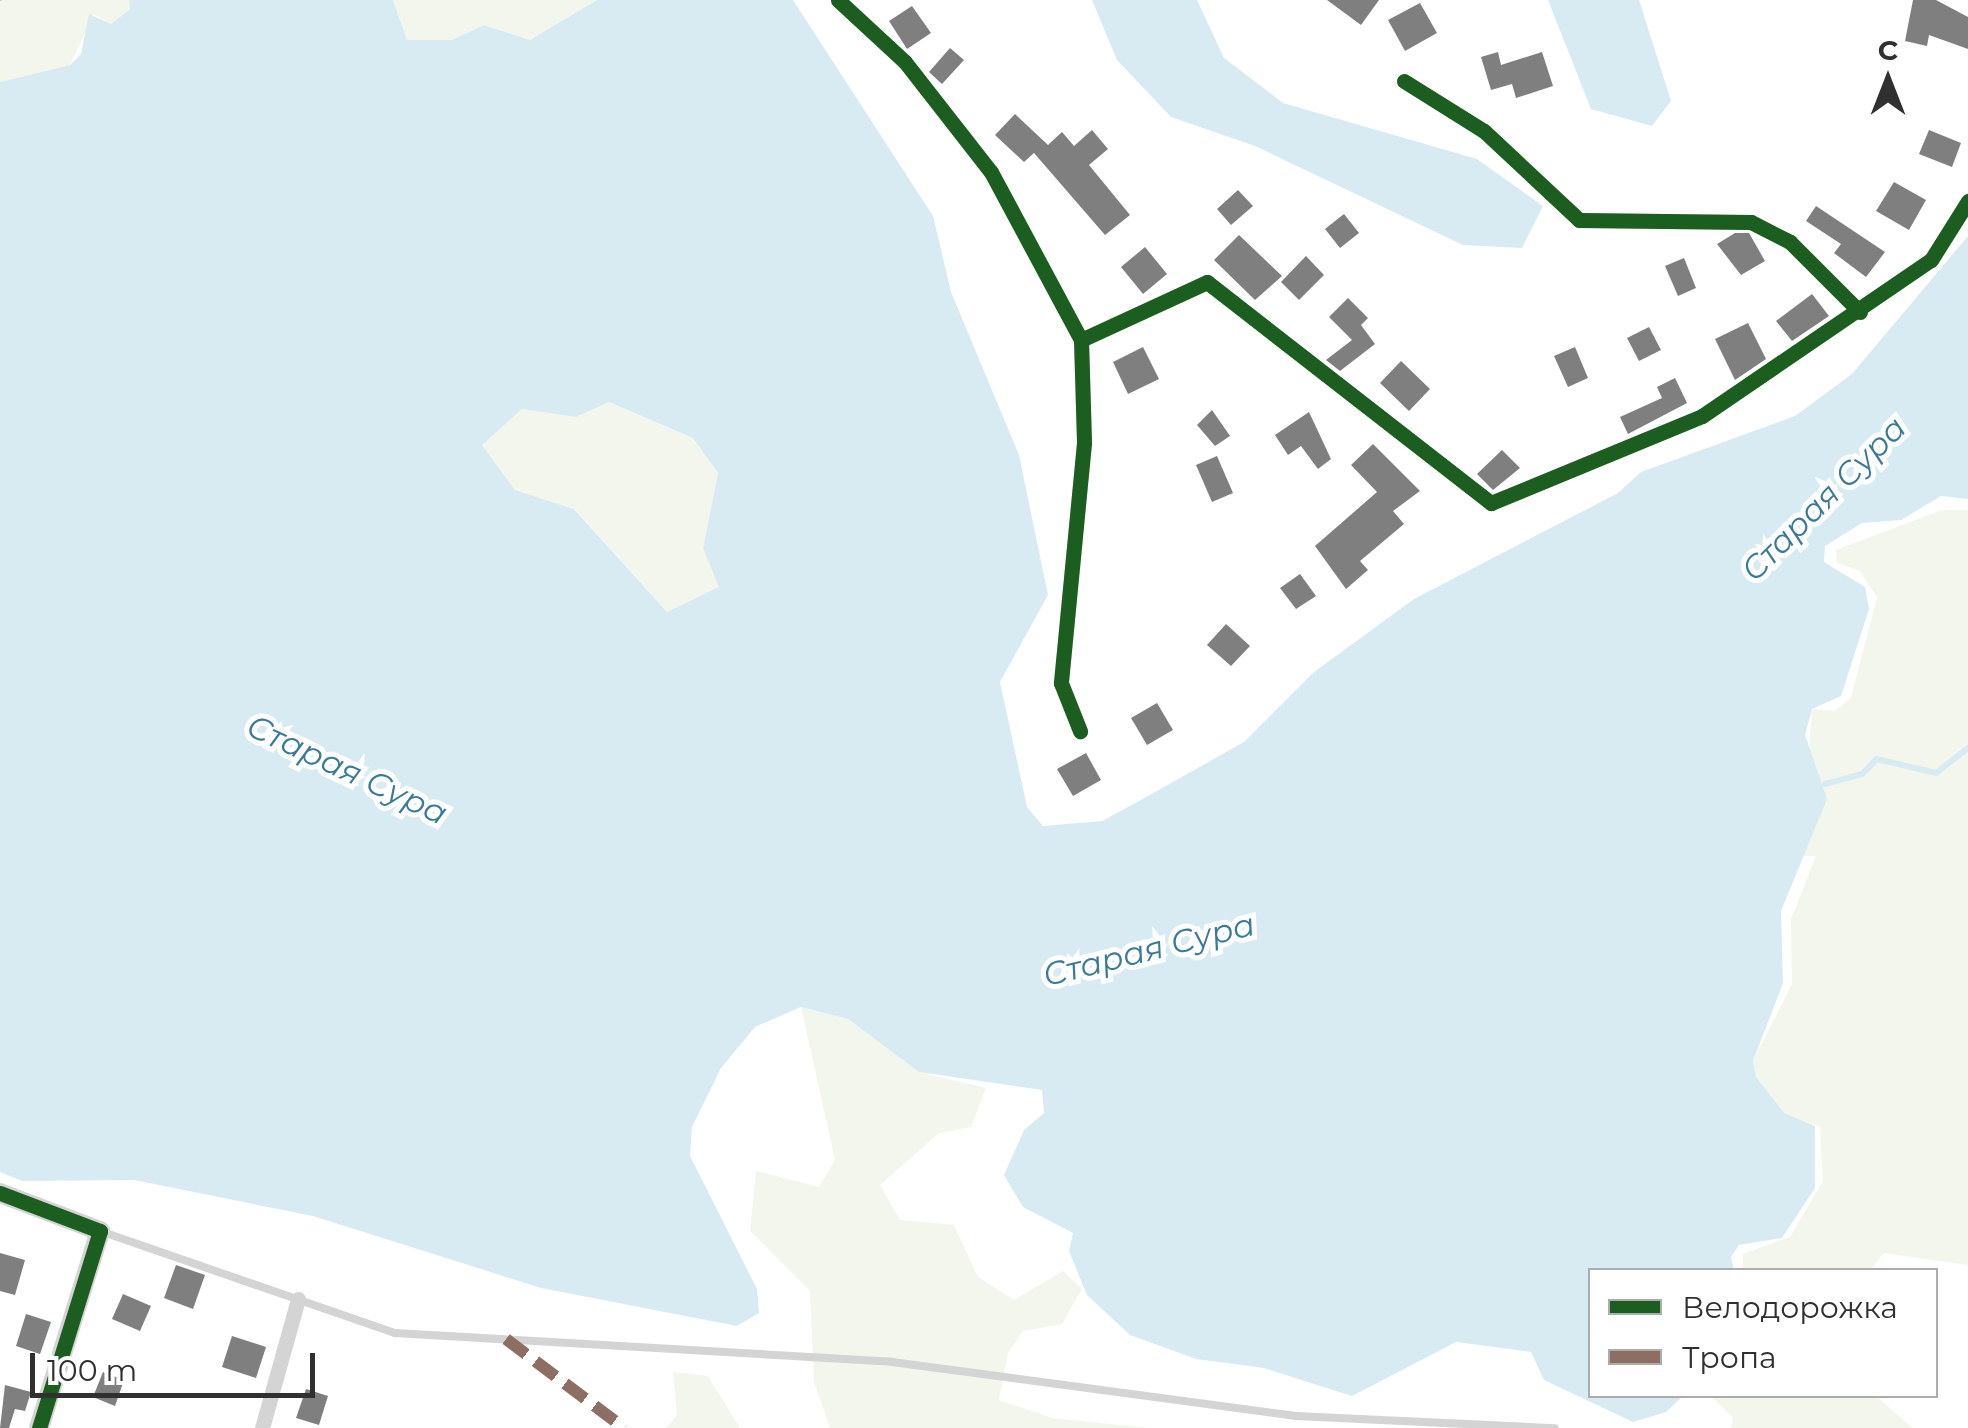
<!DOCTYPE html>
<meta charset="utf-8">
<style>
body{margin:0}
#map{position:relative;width:1968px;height:1428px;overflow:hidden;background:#fff;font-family:Montserrat,sans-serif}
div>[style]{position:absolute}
.green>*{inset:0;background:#f2f6ec}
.water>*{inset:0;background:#d8ebf3}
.stream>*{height:6px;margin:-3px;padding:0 3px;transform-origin:3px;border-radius:3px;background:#d8ebf3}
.building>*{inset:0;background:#7f7f7f}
.path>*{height:4px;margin-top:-2px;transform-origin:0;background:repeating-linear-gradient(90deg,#d4d4d4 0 5px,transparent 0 10px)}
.service>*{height:8px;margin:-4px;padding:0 4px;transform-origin:4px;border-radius:4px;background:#d4d4d4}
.minor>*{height:15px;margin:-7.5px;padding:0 7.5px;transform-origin:7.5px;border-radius:7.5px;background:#d4d4d4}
.tertiary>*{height:20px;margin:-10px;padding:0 10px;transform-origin:10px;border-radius:10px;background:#d4d4d4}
.quiet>*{height:12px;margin-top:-6px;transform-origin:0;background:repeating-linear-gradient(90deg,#8d6e63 0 25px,transparent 0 37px)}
.cycleway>*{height:15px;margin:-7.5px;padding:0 7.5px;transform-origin:7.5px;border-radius:7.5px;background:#1b5e20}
span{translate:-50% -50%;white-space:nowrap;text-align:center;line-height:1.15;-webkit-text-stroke:10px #fff;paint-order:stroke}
.water-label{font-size:32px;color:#387a97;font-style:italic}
.legend{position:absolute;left:1588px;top:1268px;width:350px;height:130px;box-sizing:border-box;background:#fff;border:2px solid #acacac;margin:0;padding:12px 18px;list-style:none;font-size:30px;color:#303030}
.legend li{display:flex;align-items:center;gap:20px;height:50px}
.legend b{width:50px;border:2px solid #acacac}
.north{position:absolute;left:1838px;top:30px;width:100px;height:100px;-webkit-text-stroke:8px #fff;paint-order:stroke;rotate:0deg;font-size:28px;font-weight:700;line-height:40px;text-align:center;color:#303030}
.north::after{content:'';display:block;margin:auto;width:35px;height:45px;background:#303030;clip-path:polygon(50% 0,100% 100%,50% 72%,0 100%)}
.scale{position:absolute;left:30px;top:1353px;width:285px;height:45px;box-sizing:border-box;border:5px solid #303030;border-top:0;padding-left:12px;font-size:30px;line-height:35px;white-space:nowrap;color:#303030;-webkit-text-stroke:8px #fff;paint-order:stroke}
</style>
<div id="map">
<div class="green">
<i style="clip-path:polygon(0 0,129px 0,130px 9px,111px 24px,94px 14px,70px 65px,0 82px)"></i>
<i style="clip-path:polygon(393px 0,597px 0,530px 40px,484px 25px,452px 40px,407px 40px)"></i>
<i style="clip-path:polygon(609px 402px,693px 438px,718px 473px,703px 548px,720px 587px,667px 612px,575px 509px,515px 490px,482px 445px,522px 409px,576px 417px)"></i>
<i style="clip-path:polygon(1942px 510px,1968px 510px,1968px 1265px,1884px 1253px,1870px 1270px,1743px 1270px,1743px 1254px,1790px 1237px,1823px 1181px,1820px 1127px,1784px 1114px,1756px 1077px,1753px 1061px,1792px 984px,1791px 919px,1816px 856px,1801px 856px,1812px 709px,1835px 711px,1851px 698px,1877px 597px,1860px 571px,1837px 563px,1836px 550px)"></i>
<i style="clip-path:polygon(801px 1007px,848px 1019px,919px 1072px,986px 1088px,971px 1127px,939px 1133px,880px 1185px,900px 1220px,954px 1225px,978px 1277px,1014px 1300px,1063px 1271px,1082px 1289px,1062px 1324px,1023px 1331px,1008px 1353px,999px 1400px,1052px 1418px,1149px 1428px,830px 1428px,814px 1382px,810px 1291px,750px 1231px,756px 1171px,819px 1187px,835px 1160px)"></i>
<i style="clip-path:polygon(673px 1372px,708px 1376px,740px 1428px,666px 1428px,677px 1415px)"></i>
<i style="clip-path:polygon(1876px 1396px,1913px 1428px,1731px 1428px,1733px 1418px,1713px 1398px)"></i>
</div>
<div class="water">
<i style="clip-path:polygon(evenodd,129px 0,393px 0,407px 40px,452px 40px,484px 25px,530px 40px,597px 0,793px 0,933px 216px,951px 292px,1019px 455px,1048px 595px,1000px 682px,1027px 807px,1043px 826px,1102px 821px,1139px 801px,1244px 742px,1314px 672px,1414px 599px,1618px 493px,1641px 472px,1795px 416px,1852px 374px,1968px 236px,1968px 499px,1941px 496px,1901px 520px,1862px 523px,1825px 546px,1824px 562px,1865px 587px,1869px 609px,1841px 696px,1812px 709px,1805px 735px,1827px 799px,1781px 911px,1783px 983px,1753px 1061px,1756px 1077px,1784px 1113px,1815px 1126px,1815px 1188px,1782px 1238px,1739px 1245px,1731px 1257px,1734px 1270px,1590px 1270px,1590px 1396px,1683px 1396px,1666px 1412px,1633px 1422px,1544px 1380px,1531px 1352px,1456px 1342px,1352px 1396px,1264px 1368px,1196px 1359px,1130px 1335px,1087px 1295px,1069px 1251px,1073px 1233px,1023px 1207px,1004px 1175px,1024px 1130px,1044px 1113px,1042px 1090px,919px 1072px,848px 1019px,801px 1007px,755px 1027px,721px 1068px,692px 1127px,690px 1156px,757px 1289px,759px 1313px,737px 1326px,541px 1288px,313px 1216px,134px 1180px,22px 1181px,0 1172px,0 82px,70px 65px,81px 54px,89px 14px,111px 24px,130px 9px,129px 0,609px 402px,693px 438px,718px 473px,703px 548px,719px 587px,667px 612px,574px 509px,515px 490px,482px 445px,522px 409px,576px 417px,609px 402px)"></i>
<i style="clip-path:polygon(1092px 0,1197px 0,1224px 58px,1283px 103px,1477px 159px,1543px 206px,1522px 248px,1463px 245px,1255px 146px,1171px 117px,1117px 60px)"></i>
<i style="clip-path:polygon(1548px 0,1639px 0,1671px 101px,1652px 126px,1591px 109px)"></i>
</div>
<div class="stream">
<i style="left:1825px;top:784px;width:38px;rotate:-15deg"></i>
<i style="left:1862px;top:774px;width:21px;rotate:-45deg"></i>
<i style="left:1877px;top:759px;width:61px;rotate:13.3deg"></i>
<i style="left:1936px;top:773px;width:41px;rotate:-38deg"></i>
</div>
<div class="building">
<i style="clip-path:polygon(1327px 0,1379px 0,1361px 25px)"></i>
<i style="clip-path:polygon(1913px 0,1936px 0,1968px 17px,1968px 49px,1929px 35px,1927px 46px,1905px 41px)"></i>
<i style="clip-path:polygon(1420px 3px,1437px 33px,1405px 51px,1388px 20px)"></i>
<i style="clip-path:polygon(912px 6px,931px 33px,907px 49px,889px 21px)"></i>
<i style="clip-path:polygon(950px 48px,964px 60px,942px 84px,929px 72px)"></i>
<i style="clip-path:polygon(1498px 52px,1501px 65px,1542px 52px,1553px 86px,1516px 98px,1512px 84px,1491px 90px,1481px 57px)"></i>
<i style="clip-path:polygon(1015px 114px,1048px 145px,1062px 132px,1074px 146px,1092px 130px,1108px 149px,1089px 165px,1130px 215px,1105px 235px,1034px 153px,1024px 162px,995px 135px)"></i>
<i style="clip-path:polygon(1929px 130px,1961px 143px,1952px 167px,1919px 154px)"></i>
<i style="clip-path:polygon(1894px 182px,1926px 200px,1909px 230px,1876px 211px)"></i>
<i style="clip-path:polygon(1238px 190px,1253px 206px,1231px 225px,1217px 209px)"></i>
<i style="clip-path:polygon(1816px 206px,1885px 252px,1866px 277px,1834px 253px,1841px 244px,1806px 221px)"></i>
<i style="clip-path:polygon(1344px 214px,1359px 233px,1340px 248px,1325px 229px)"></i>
<i style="clip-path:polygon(1735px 233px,1749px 233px,1765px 261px,1741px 275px,1717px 244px)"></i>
<i style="clip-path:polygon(1239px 235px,1282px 276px,1255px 300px,1214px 260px)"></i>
<i style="clip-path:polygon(1145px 247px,1167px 274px,1143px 294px,1121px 267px)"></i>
<i style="clip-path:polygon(1306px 256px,1324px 275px,1299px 300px,1281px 282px)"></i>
<i style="clip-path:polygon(1684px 258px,1696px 288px,1678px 296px,1665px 266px)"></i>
<i style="clip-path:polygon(1812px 294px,1829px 316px,1792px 341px,1776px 321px)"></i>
<i style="clip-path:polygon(1348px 298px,1368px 318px,1361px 325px,1375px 344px,1340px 371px,1326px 360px,1352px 340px,1329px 317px)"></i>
<i style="clip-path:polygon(1748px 323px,1766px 359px,1735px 380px,1715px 339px)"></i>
<i style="clip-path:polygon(1649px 327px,1661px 350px,1639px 361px,1627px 338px)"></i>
<i style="clip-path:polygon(1143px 347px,1159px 379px,1128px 394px,1113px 362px)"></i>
<i style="clip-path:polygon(1575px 347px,1588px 378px,1568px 387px,1554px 356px)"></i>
<i style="clip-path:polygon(1401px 361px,1430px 389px,1409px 411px,1380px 383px)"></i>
<i style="clip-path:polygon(1675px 378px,1687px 403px,1628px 434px,1620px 417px,1662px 398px,1657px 387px)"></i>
<i style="clip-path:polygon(1212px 410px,1230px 436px,1215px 446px,1197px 425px)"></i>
<i style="clip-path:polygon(1309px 412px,1331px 459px,1318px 469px,1301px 446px,1288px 455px,1275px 435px)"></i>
<i style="clip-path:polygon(1373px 444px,1420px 491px,1393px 511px,1404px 524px,1360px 561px,1368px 570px,1346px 589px,1315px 546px,1377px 492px,1351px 465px)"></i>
<i style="clip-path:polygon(1502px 450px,1520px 468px,1493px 490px,1477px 474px)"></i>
<i style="clip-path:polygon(1217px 456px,1233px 493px,1212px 502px,1196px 465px)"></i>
<i style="clip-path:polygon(1300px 574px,1316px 596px,1296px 609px,1280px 588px)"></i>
<i style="clip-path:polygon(1226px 624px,1250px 646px,1231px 666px,1207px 645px)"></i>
<i style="clip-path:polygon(1157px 703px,1173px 730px,1147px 745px,1131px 718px)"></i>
<i style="clip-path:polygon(1086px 753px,1101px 780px,1073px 796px,1057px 769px)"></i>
<i style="clip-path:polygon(0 1253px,25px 1260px,15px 1295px,0 1291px)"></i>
<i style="clip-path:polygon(176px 1265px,205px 1275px,193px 1309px,164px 1298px)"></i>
<i style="clip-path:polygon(123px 1294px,151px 1306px,140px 1331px,112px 1319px)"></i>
<i style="clip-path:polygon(26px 1314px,51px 1322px,40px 1354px,16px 1346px)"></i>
<i style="clip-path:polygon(232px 1336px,266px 1347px,256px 1378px,222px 1367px)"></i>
<i style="clip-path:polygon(103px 1372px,124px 1380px,115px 1406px,93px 1397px)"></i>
<i style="clip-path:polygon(5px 1385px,31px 1392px,25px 1411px,15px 1409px,9px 1428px,0 1428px)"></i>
<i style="clip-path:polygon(306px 1389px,328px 1396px,319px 1425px,296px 1418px)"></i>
</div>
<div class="path">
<i style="left:0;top:1px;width:1px;rotate:-90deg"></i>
</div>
<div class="service">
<i style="left:100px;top:1231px;width:312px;rotate:19.1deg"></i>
<i style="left:395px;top:1333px;width:498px;rotate:3.3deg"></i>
<i style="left:892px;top:1362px;width:408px;rotate:7.6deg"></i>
<i style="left:1296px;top:1416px;width:259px;rotate:2.7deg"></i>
</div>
<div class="minor">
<i style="left:838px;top:0;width:91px;rotate:42.8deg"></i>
<i style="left:905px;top:62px;width:140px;rotate:52deg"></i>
<i style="left:991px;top:172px;width:191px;rotate:61.8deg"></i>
<i style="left:1081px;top:340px;width:103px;rotate:88.3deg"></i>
<i style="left:1084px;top:443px;width:241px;rotate:95.5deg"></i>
<i style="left:1061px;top:683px;width:52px;rotate:68.4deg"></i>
<i style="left:1404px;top:81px;width:94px;rotate:32deg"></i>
<i style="left:1484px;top:131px;width:130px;rotate:43.1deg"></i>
<i style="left:1579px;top:220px;width:172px;rotate:0.7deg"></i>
<i style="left:1751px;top:222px;width:44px;rotate:27.1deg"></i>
<i style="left:1790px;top:242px;width:99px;rotate:45deg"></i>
<i style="left:1081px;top:340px;width:139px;rotate:-24.7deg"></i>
<i style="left:1207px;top:282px;width:360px;rotate:37.9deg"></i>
<i style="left:1491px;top:503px;width:228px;rotate:-22.4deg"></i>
<i style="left:1702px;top:416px;width:277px;rotate:-34.3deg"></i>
<i style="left:1931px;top:260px;width:70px;rotate:-57.9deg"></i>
<i style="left:262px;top:1428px;width:134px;rotate:-74.4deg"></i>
</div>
<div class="tertiary">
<i style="left:0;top:1193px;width:107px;rotate:20.8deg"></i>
<i style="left:100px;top:1231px;width:206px;rotate:107.2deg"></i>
</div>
<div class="quiet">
<i style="left:506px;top:1339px;width:148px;rotate:37deg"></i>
</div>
<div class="cycleway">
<i style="left:838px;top:0;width:91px;rotate:42.8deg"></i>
<i style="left:905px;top:62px;width:140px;rotate:52deg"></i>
<i style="left:991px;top:172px;width:191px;rotate:61.8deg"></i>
<i style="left:1081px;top:340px;width:103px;rotate:88.3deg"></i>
<i style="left:1084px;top:443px;width:241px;rotate:95.5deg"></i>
<i style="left:1061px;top:683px;width:52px;rotate:68.4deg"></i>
<i style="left:1404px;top:81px;width:94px;rotate:32deg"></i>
<i style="left:1484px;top:131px;width:130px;rotate:43.1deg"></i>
<i style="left:1579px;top:220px;width:172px;rotate:0.7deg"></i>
<i style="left:1751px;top:222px;width:44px;rotate:27.1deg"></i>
<i style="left:1790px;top:242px;width:99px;rotate:45deg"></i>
<i style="left:1081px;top:340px;width:139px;rotate:-24.7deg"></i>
<i style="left:1207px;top:282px;width:360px;rotate:37.9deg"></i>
<i style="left:1491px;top:503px;width:228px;rotate:-22.4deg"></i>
<i style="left:1702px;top:416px;width:277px;rotate:-34.3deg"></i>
<i style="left:1931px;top:260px;width:70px;rotate:-57.9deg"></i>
<i style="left:0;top:1193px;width:107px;rotate:20.8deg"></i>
<i style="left:100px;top:1231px;width:206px;rotate:107.2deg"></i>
</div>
<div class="water-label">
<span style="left:1824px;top:499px;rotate:-45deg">Старая Сура</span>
<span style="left:347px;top:770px;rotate:25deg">Старая Сура</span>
<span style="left:1149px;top:950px;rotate:-14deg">Старая Сура</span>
</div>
<ul class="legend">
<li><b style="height:12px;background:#1b5e20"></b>Велодорожка</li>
<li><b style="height:12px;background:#8d6e63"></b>Тропа</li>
</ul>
<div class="north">С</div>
<div class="scale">100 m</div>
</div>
